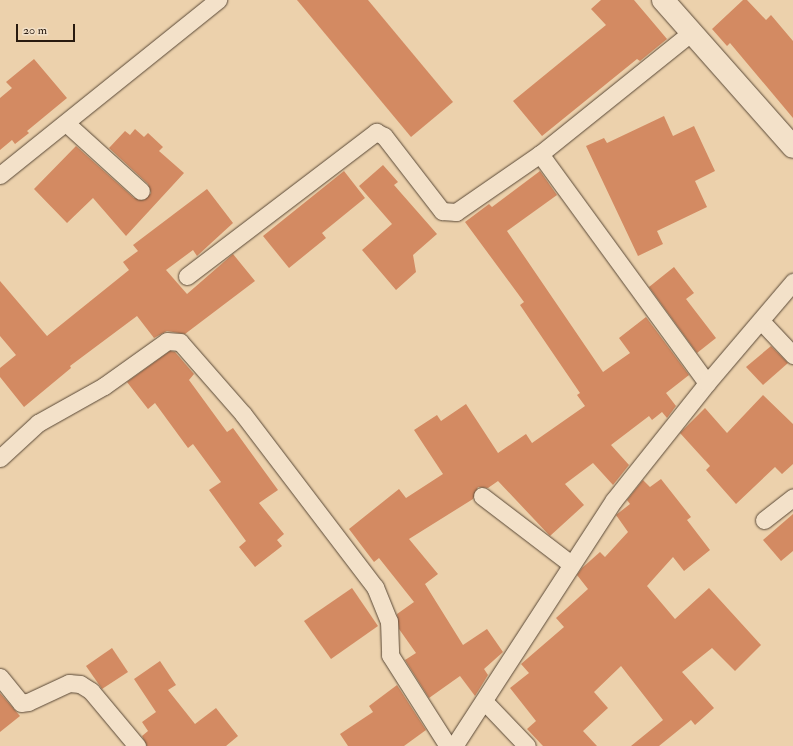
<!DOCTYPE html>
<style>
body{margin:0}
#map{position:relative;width:793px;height:746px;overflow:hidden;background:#ecd1ac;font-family:"IM FELL Double Pica",serif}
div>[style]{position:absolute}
.building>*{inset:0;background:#d38a62}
.roads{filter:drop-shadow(0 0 1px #594836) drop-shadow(0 0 1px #594836)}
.street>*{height:17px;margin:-8.5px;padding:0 8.5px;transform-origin:8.5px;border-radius:8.5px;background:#f3e1c9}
.secondary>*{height:22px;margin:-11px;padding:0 11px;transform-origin:11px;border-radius:11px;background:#f3e1c9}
span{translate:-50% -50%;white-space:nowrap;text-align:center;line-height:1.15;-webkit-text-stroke:3.5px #f3e1c9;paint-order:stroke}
.scale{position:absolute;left:16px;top:24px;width:59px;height:18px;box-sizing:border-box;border:2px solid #281a0f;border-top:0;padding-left:5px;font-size:12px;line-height:14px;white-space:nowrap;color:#281a0f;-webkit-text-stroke:3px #f3e1c9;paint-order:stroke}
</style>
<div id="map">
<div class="building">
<i style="clip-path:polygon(297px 0,368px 0,453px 102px,411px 137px)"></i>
<i style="clip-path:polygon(601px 0,634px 0,667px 39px,640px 61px,637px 59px,542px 136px,513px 101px,606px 25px,591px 9px)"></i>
<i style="clip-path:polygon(743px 0,747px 0,766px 20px,771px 15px,793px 41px,793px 118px,730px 43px,727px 46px,712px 29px)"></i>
<i style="clip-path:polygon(34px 59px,67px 98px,27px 131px,29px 133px,15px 144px,12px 140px,0 150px,0 98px,12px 88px,6px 82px)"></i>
<i style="clip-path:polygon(664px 116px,673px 136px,694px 126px,715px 171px,695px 181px,707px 207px,657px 231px,663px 244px,638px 256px,586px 146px,604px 138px,607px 143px)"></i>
<i style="clip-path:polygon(135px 129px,144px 137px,148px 133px,163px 147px,159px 151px,184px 173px,126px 236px,93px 198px,67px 223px,34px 189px,76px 146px,134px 198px,144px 200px,151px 193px,148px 184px,109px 148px,125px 131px,130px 135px)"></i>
<i style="clip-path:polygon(383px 165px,398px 182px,394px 185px,437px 234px,413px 255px,416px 272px,396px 290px,362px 250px,392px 224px,359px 186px)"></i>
<i style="clip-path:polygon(344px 171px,365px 198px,322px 233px,326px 238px,289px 268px,263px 236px)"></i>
<i style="clip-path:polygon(540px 171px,557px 195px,507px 231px,603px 372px,630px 353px,619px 338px,646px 317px,689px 375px,666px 393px,676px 406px,667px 418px,662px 412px,652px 420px,649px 416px,611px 445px,629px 465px,613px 485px,593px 463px,565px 484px,584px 505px,550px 536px,498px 481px,488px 488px,478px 487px,473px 499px,409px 539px,438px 574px,425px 584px,463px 645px,487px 629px,503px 652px,484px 669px,488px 675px,475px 696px,460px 676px,429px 698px,405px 660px,416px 653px,399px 629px,397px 614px,414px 602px,379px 558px,374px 562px,349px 529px,399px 489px,406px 498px,443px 474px,414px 430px,437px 415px,441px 421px,466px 404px,498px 453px,526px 434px,532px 443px,585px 406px,577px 395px,580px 393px,520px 305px,524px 302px,465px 222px,489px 204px,492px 207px)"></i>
<i style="clip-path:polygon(207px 189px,233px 223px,197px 256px,193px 250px,166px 270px,187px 294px,233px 254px,255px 281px,185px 334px,167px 331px,154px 338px,137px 316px,70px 366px,71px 368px,24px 407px,0 377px,0 368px,16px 355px,0 336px,0 281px,47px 336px,129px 270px,123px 262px,138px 251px,133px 245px)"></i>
<i style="clip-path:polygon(674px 267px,694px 293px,686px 299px,716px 338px,697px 353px,649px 287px)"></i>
<i style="clip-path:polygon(771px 346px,788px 363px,763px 385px,746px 367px)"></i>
<i style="clip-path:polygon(170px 351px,175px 352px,194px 374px,189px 380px,227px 432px,233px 428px,278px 490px,259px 503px,284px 534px,277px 540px,282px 546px,255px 567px,239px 547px,246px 541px,209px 490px,221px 482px,193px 444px,188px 448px,155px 403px,148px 409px,127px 382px)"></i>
<i style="clip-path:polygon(763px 395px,793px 424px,793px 464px,782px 474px,775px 467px,736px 504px,706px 470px,710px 466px,680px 433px,705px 408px,727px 433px)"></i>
<i style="clip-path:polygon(661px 479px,691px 517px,687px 520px,710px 550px,684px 571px,673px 557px,647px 586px,675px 619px,709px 588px,761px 645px,735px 671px,712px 648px,682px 672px,714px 708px,695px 725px,691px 720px,659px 746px,631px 746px,663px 720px,621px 666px,594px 692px,608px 708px,583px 731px,597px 746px,543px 746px,527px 729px,536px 721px,510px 688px,529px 673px,521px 664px,564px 627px,556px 618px,588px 589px,577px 575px,582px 568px,600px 552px,605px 557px,628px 532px,616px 515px,630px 504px,627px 500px,643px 480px,650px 487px)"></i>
<i style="clip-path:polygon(793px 514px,793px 551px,781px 561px,763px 540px)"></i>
<i style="clip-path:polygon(352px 588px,378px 626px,331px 659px,304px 621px)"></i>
<i style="clip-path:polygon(112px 648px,128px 672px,102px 689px,86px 666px)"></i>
<i style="clip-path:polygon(160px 661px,176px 685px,168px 690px,195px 724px,216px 708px,238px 736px,226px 746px,147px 746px,142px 736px,148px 731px,142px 722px,156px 712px,134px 679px)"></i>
<i style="clip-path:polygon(397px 685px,426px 730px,404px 746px,348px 746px,340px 734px,373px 712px,369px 706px)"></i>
<i style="clip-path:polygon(0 693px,20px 716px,0 732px)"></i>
</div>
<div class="roads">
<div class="street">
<i style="left:66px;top:123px;width:101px;rotate:42.2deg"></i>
<i style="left:540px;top:154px;width:283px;rotate:53.9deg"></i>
<i style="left:0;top:175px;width:280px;rotate:-38.8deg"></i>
<i style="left:187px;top:276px;width:238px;rotate:-37.3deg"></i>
<i style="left:376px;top:132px;width:9px;rotate:27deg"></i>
<i style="left:384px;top:136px;width:95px;rotate:52.3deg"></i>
<i style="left:442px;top:211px;width:14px;rotate:4deg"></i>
<i style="left:456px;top:212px;width:102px;rotate:-34.6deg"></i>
<i style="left:540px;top:154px;width:195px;rotate:-38.8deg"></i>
<i style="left:761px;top:321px;width:47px;rotate:46.7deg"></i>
<i style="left:0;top:458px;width:52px;rotate:-42.6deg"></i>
<i style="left:38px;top:423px;width:76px;rotate:-29.3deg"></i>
<i style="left:104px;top:386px;width:77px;rotate:-35.5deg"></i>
<i style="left:167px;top:341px;width:13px;rotate:4deg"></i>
<i style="left:180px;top:342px;width:96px;rotate:48.8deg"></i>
<i style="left:243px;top:414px;width:218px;rotate:52.7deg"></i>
<i style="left:375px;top:587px;width:37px;rotate:68deg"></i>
<i style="left:389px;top:621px;width:34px;rotate:88deg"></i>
<i style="left:390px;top:655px;width:108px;rotate:57.5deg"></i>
<i style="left:482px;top:496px;width:112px;rotate:37.4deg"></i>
<i style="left:764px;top:520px;width:37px;rotate:-38deg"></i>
<i style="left:0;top:677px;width:33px;rotate:51deg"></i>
<i style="left:21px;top:703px;width:7px;rotate:-8deg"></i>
<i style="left:28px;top:702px;width:45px;rotate:-24.9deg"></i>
<i style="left:69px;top:683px;width:11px;rotate:5deg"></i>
<i style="left:80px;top:684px;width:13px;rotate:32deg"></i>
<i style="left:91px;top:691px;width:72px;rotate:50.1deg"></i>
<i style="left:484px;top:701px;width:62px;rotate:46.3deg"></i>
<i style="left:454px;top:746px;width:293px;rotate:-57deg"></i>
<i style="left:614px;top:500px;width:149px;rotate:-51.5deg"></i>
<i style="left:707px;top:383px;width:133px;rotate:-49.6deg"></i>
</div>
<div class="secondary">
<i style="left:663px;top:0;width:196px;rotate:48.5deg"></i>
</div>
</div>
<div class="scale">20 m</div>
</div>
